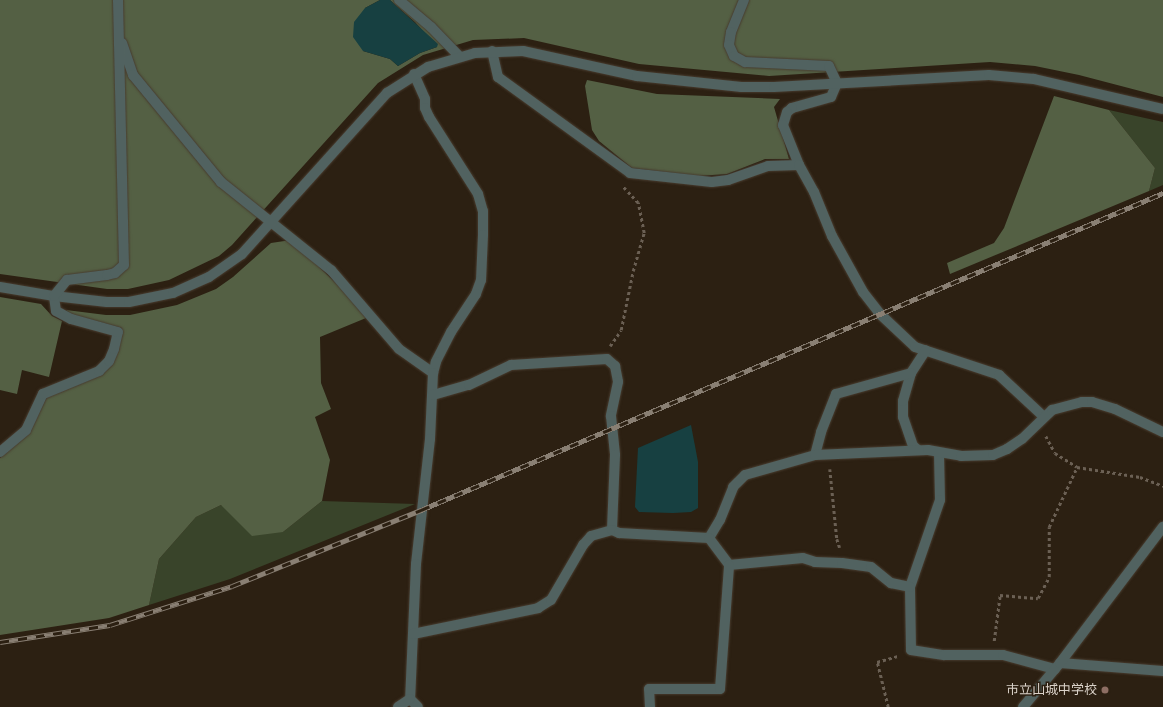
<!DOCTYPE html>
<meta charset="utf-8">
<style>
body{margin:0}
#map{position:relative;width:1163px;height:707px;overflow:hidden;background:#2c2012;font-family:"Crimson Pro","Noto Sans JP",serif}
div>[style]{position:absolute}
.green>*{inset:0;background:#39442a}
.forest>*{inset:0;background:#546044}
.water>*{inset:0;background:#174041}
.path>*{height:2.5px;margin-top:-1.25px;transform-origin:0;background:repeating-linear-gradient(90deg,#6b6054 0 3px,transparent 0 6px)}
.roads{filter:drop-shadow(0 0 1px #483c2f) drop-shadow(0 0 1px #483c2f)}
.minor>*{height:10px;margin:-5px;padding:0 5px;transform-origin:5px;border-radius:5px;background:#516260}
.rail>*{height:4.5px;margin-top:-2.25px;transform-origin:0;background:repeating-linear-gradient(90deg,#2c2012 0 9px,#897f73 0 18px);box-sizing:border-box;border-block:1px solid #897f73}
.dots>*{width:11px;height:11px;translate:-50% -50%;box-sizing:border-box;border:2px solid #2c2012;border-radius:50%}
span{translate:-50% -50%;white-space:nowrap;text-align:center;line-height:1.15;-webkit-text-stroke:3px #2c2012;paint-order:stroke}
.poi-label{font-size:13px;color:#dad2c9}
.right{translate:-100% -50%;text-align:right}
</style>
<div id="map">
<div class="green">
<i style="clip-path:polygon(1109px 110px,1163px 122px,1163px 185px,1149px 191px,1155px 168px)"></i>
<i style="clip-path:polygon(322px 501px,415px 504px,230px 579px,149px 605px,159px 559px,196px 517px,221px 505px,283px 532px)"></i>
</div>
<div class="forest">
<i style="clip-path:polygon(0 0,380px 0,365px 8px,363px 51px,390px 59px,398px 66px,420px 53px,437px 47px,415px 22px,390px 0,1163px 0,1163px 97px,1079px 75px,1035px 66px,990px 62px,769px 76px,639px 64px,524px 38px,473px 40px,423px 55px,378px 83px,232px 245px,219px 256px,169px 280px,128px 289px,107px 289px,0 274px)"></i>
<i style="clip-path:polygon(587px 80px,657px 94px,780px 99px,774px 107px,789px 159px,765px 159px,727px 174px,698px 176px,632px 168px,599px 141px,592px 130px,585px 86px)"></i>
<i style="clip-path:polygon(1054px 96px,1109px 110px,1155px 168px,1149px 191px,950px 274px,947px 263px,994px 243px,1004px 228px)"></i>
<i style="clip-path:polygon(291px 240px,348px 295px,366px 318px,320px 337px,321px 383px,331px 409px,315px 417px,330px 460px,322px 501px,283px 532px,252px 536px,221px 505px,196px 517px,159px 559px,149px 605px,109px 618px,0 635px,0 458px,29px 433px,47px 397px,102px 375px,113px 363px,118px 351px,122px 328px,73px 315px,66px 310px,106px 315px,130px 315px,177px 305px,216px 289px,233px 277px,271px 243px)"></i>
<i style="clip-path:polygon(0 297px,41px 304px,52px 316px,62px 321px,49px 377px,22px 370px,17px 394px,0 390px)"></i>
</div>
<div class="water">
<i style="clip-path:polygon(380px 0,390px 0,438px 44px,437px 47px,420px 53px,398px 66px,390px 59px,363px 51px,353px 37px,354px 22px,365px 8px)"></i>
<i style="clip-path:polygon(691px 425px,698px 462px,698px 508px,691px 512px,673px 513px,639px 512px,635px 507px,638px 448px)"></i>
</div>
<div class="path">
<i style="left:610px;top:346px;width:19px;rotate:-55deg"></i>
<i style="left:621px;top:330px;width:60px;rotate:-78.5deg"></i>
<i style="left:633px;top:271px;width:40px;rotate:-74deg"></i>
<i style="left:644px;top:233px;width:31px;rotate:-101deg"></i>
<i style="left:638px;top:203px;width:23px;rotate:-133deg"></i>
<i style="left:1046px;top:436px;width:19px;rotate:62deg"></i>
<i style="left:1055px;top:453px;width:26px;rotate:32deg"></i>
<i style="left:1077px;top:467px;width:64px;rotate:9deg"></i>
<i style="left:1140px;top:477px;width:25px;rotate:21deg"></i>
<i style="left:830px;top:469px;width:70px;rotate:84.3deg"></i>
<i style="left:837px;top:539px;width:9px;rotate:72deg"></i>
<i style="left:994px;top:641px;width:46px;rotate:-82.6deg"></i>
<i style="left:1000px;top:595px;width:38px;rotate:5deg"></i>
<i style="left:1038px;top:598px;width:24px;rotate:-62deg"></i>
<i style="left:1049px;top:577px;width:50px;rotate:-90deg"></i>
<i style="left:1049px;top:527px;width:66px;rotate:-65deg"></i>
<i style="left:888px;top:707px;width:46px;rotate:-103.7deg"></i>
<i style="left:877px;top:662px;width:22px;rotate:-16deg"></i>
</div>
<div class="roads">
<div class="minor">
<i style="left:399px;top:0;width:42px;rotate:40.2deg"></i>
<i style="left:431px;top:27px;width:40px;rotate:46deg"></i>
<i style="left:744px;top:0;width:35px;rotate:112deg"></i>
<i style="left:731px;top:32px;width:13px;rotate:99deg"></i>
<i style="left:729px;top:45px;width:12px;rotate:66deg"></i>
<i style="left:734px;top:56px;width:13px;rotate:29deg"></i>
<i style="left:745px;top:62px;width:84px;rotate:2.7deg"></i>
<i style="left:829px;top:66px;width:19px;rotate:65deg"></i>
<i style="left:837px;top:83px;width:15px;rotate:113deg"></i>
<i style="left:831px;top:97px;width:41px;rotate:164.2deg"></i>
<i style="left:792px;top:108px;width:6px;rotate:141deg"></i>
<i style="left:787px;top:112px;width:14px;rotate:107deg"></i>
<i style="left:783px;top:125px;width:43px;rotate:68.2deg"></i>
<i style="left:122px;top:43px;width:34px;rotate:71deg"></i>
<i style="left:133px;top:75px;width:139px;rotate:50.6deg"></i>
<i style="left:221px;top:182px;width:141px;rotate:38.7deg"></i>
<i style="left:331px;top:270px;width:104px;rotate:49.3deg"></i>
<i style="left:399px;top:349px;width:42px;rotate:35.2deg"></i>
<i style="left:492px;top:51px;width:27px;rotate:77deg"></i>
<i style="left:498px;top:77px;width:163px;rotate:36deg"></i>
<i style="left:630px;top:173px;width:82px;rotate:6.3deg"></i>
<i style="left:712px;top:182px;width:16px;rotate:-7deg"></i>
<i style="left:728px;top:180px;width:42px;rotate:-19.3deg"></i>
<i style="left:768px;top:166px;width:31px;rotate:-2deg"></i>
<i style="left:799px;top:165px;width:31px;rotate:61deg"></i>
<i style="left:814px;top:192px;width:48px;rotate:67.8deg"></i>
<i style="left:832px;top:236px;width:64px;rotate:61deg"></i>
<i style="left:863px;top:292px;width:28px;rotate:52deg"></i>
<i style="left:880px;top:314px;width:48px;rotate:43.3deg"></i>
<i style="left:915px;top:347px;width:89px;rotate:18.4deg"></i>
<i style="left:999px;top:375px;width:60px;rotate:43deg"></i>
<i style="left:414px;top:74px;width:27px;rotate:66deg"></i>
<i style="left:425px;top:99px;width:9px;rotate:90deg"></i>
<i style="left:425px;top:108px;width:10px;rotate:66deg"></i>
<i style="left:429px;top:117px;width:91px;rotate:57.5deg"></i>
<i style="left:478px;top:194px;width:18px;rotate:74deg"></i>
<i style="left:483px;top:211px;width:24px;rotate:90deg"></i>
<i style="left:483px;top:235px;width:45px;rotate:92.5deg"></i>
<i style="left:481px;top:280px;width:15px;rotate:110deg"></i>
<i style="left:476px;top:294px;width:45px;rotate:123.3deg"></i>
<i style="left:451px;top:332px;width:34px;rotate:117deg"></i>
<i style="left:436px;top:362px;width:11px;rotate:105deg"></i>
<i style="left:433px;top:373px;width:66px;rotate:92.6deg"></i>
<i style="left:430px;top:439px;width:126px;rotate:96.4deg"></i>
<i style="left:416px;top:564px;width:135px;rotate:92.5deg"></i>
<i style="left:410px;top:699px;width:11px;rotate:45deg"></i>
<i style="left:0;top:287px;width:55px;rotate:9.5deg"></i>
<i style="left:54px;top:296px;width:53px;rotate:6.5deg"></i>
<i style="left:107px;top:302px;width:22px"></i>
<i style="left:129px;top:302px;width:45px;rotate:-11.6deg"></i>
<i style="left:173px;top:293px;width:39px;rotate:-24deg"></i>
<i style="left:209px;top:277px;width:40px;rotate:-34.9deg"></i>
<i style="left:242px;top:254px;width:217px;rotate:-48deg"></i>
<i style="left:387px;top:93px;width:49px;rotate:-32.4deg"></i>
<i style="left:428px;top:67px;width:49px;rotate:-16.6deg"></i>
<i style="left:475px;top:53px;width:48px;rotate:-2.4deg"></i>
<i style="left:523px;top:51px;width:117px;rotate:12.4deg"></i>
<i style="left:637px;top:76px;width:105px;rotate:6deg"></i>
<i style="left:741px;top:87px;width:33px"></i>
<i style="left:774px;top:87px;width:215px;rotate:-3.2deg"></i>
<i style="left:989px;top:75px;width:45px;rotate:5.1deg"></i>
<i style="left:1034px;top:79px;width:132px;rotate:13.1deg"></i>
<i style="left:433px;top:395px;width:37px;rotate:-16deg"></i>
<i style="left:469px;top:385px;width:47px;rotate:-25.5deg"></i>
<i style="left:511px;top:365px;width:96px;rotate:-3.6deg"></i>
<i style="left:607px;top:359px;width:11px;rotate:41deg"></i>
<i style="left:615px;top:366px;width:16px;rotate:79deg"></i>
<i style="left:618px;top:382px;width:35px;rotate:102deg"></i>
<i style="left:611px;top:416px;width:39px;rotate:84deg"></i>
<i style="left:615px;top:455px;width:75px;rotate:92.3deg"></i>
<i style="left:918px;top:450px;width:6px;rotate:-141deg"></i>
<i style="left:913px;top:446px;width:31px;rotate:-109deg"></i>
<i style="left:903px;top:417px;width:16px;rotate:-90deg"></i>
<i style="left:903px;top:401px;width:29px;rotate:-74deg"></i>
<i style="left:911px;top:373px;width:27px;rotate:-57deg"></i>
<i style="left:0;top:452px;width:34px;rotate:-40deg"></i>
<i style="left:26px;top:430px;width:40px;rotate:-65deg"></i>
<i style="left:43px;top:394px;width:61px;rotate:-22.3deg"></i>
<i style="left:99px;top:371px;width:14px;rotate:-45deg"></i>
<i style="left:109px;top:361px;width:13px;rotate:-67deg"></i>
<i style="left:114px;top:349px;width:17px;rotate:-77deg"></i>
<i style="left:118px;top:332px;width:49px;rotate:-164.5deg"></i>
<i style="left:71px;top:319px;width:17px;rotate:-152deg"></i>
<i style="left:56px;top:311px;width:15px;rotate:-98deg"></i>
<i style="left:54px;top:296px;width:21px;rotate:-51deg"></i>
<i style="left:67px;top:280px;width:40px;rotate:-7.1deg"></i>
<i style="left:107px;top:275px;width:8px;rotate:-14deg"></i>
<i style="left:115px;top:273px;width:12px;rotate:-42deg"></i>
<i style="left:124px;top:265px;width:265px;rotate:-91.3deg"></i>
<i style="left:939px;top:453px;width:47px;rotate:88.8deg"></i>
<i style="left:940px;top:500px;width:92px;rotate:109deg"></i>
<i style="left:910px;top:587px;width:63px;rotate:89.1deg"></i>
<i style="left:911px;top:650px;width:33px;rotate:9deg"></i>
<i style="left:944px;top:655px;width:59px"></i>
<i style="left:1003px;top:655px;width:54px;rotate:15.1deg"></i>
<i style="left:815px;top:455px;width:24px;rotate:-75deg"></i>
<i style="left:821px;top:432px;width:41px;rotate:-68.5deg"></i>
<i style="left:836px;top:394px;width:78px;rotate:-15.6deg"></i>
<i style="left:709px;top:538px;width:21px;rotate:-59deg"></i>
<i style="left:720px;top:520px;width:35px;rotate:-68deg"></i>
<i style="left:733px;top:487px;width:17px;rotate:-45deg"></i>
<i style="left:745px;top:475px;width:73px;rotate:-15.9deg"></i>
<i style="left:815px;top:455px;width:113px;rotate:-2.5deg"></i>
<i style="left:928px;top:450px;width:34px;rotate:10deg"></i>
<i style="left:961px;top:456px;width:32px;rotate:-2deg"></i>
<i style="left:993px;top:455px;width:15px;rotate:-23deg"></i>
<i style="left:1007px;top:449px;width:18px;rotate:-34deg"></i>
<i style="left:1022px;top:439px;width:42px;rotate:-44deg"></i>
<i style="left:1052px;top:410px;width:31px;rotate:-15deg"></i>
<i style="left:1082px;top:402px;width:10px"></i>
<i style="left:1092px;top:402px;width:24px;rotate:17deg"></i>
<i style="left:1115px;top:409px;width:53px;rotate:25.6deg"></i>
<i style="left:413px;top:634px;width:128px;rotate:-11.7deg"></i>
<i style="left:538px;top:608px;width:15px;rotate:-32deg"></i>
<i style="left:551px;top:600px;width:64px;rotate:-59.8deg"></i>
<i style="left:583px;top:545px;width:12px;rotate:-48deg"></i>
<i style="left:591px;top:536px;width:22px;rotate:-16deg"></i>
<i style="left:612px;top:530px;width:8px;rotate:23deg"></i>
<i style="left:619px;top:533px;width:90px;rotate:3.2deg"></i>
<i style="left:709px;top:538px;width:34px;rotate:53deg"></i>
<i style="left:729px;top:565px;width:74px;rotate:-5.4deg"></i>
<i style="left:803px;top:558px;width:13px;rotate:18deg"></i>
<i style="left:815px;top:562px;width:27px;rotate:2deg"></i>
<i style="left:842px;top:563px;width:29px;rotate:8deg"></i>
<i style="left:871px;top:567px;width:26px;rotate:39deg"></i>
<i style="left:891px;top:583px;width:19px;rotate:12deg"></i>
<i style="left:1060px;top:663px;width:103px;rotate:4.4deg"></i>
<i style="left:398px;top:707px;width:14px;rotate:-34deg"></i>
<i style="left:650px;top:707px;width:18px;rotate:-93deg"></i>
<i style="left:649px;top:689px;width:71px"></i>
<i style="left:720px;top:689px;width:124px;rotate:-85.8deg"></i>
<i style="left:1023px;top:707px;width:57px;rotate:-49.9deg"></i>
<i style="left:1060px;top:663px;width:171px;rotate:-52.9deg"></i>
</div>
</div>
<div class="rail">
<i style="left:0;top:642px;width:111px;rotate:-8.8deg"></i>
<i style="left:110px;top:625px;width:128px;rotate:-17.7deg"></i>
<i style="left:232px;top:586px;width:204px;rotate:-21.9deg"></i>
<i style="left:421px;top:510px;width:807px;rotate:-23.13deg"></i>
</div>
<div class="dots">
<i style="left:1105px;top:690px;background:#8d6e63"></i>
</div>
<div class="poi-label">
<span class="right" style="left:1097px;top:690px">市立山城中学校</span>
</div>
</div>
